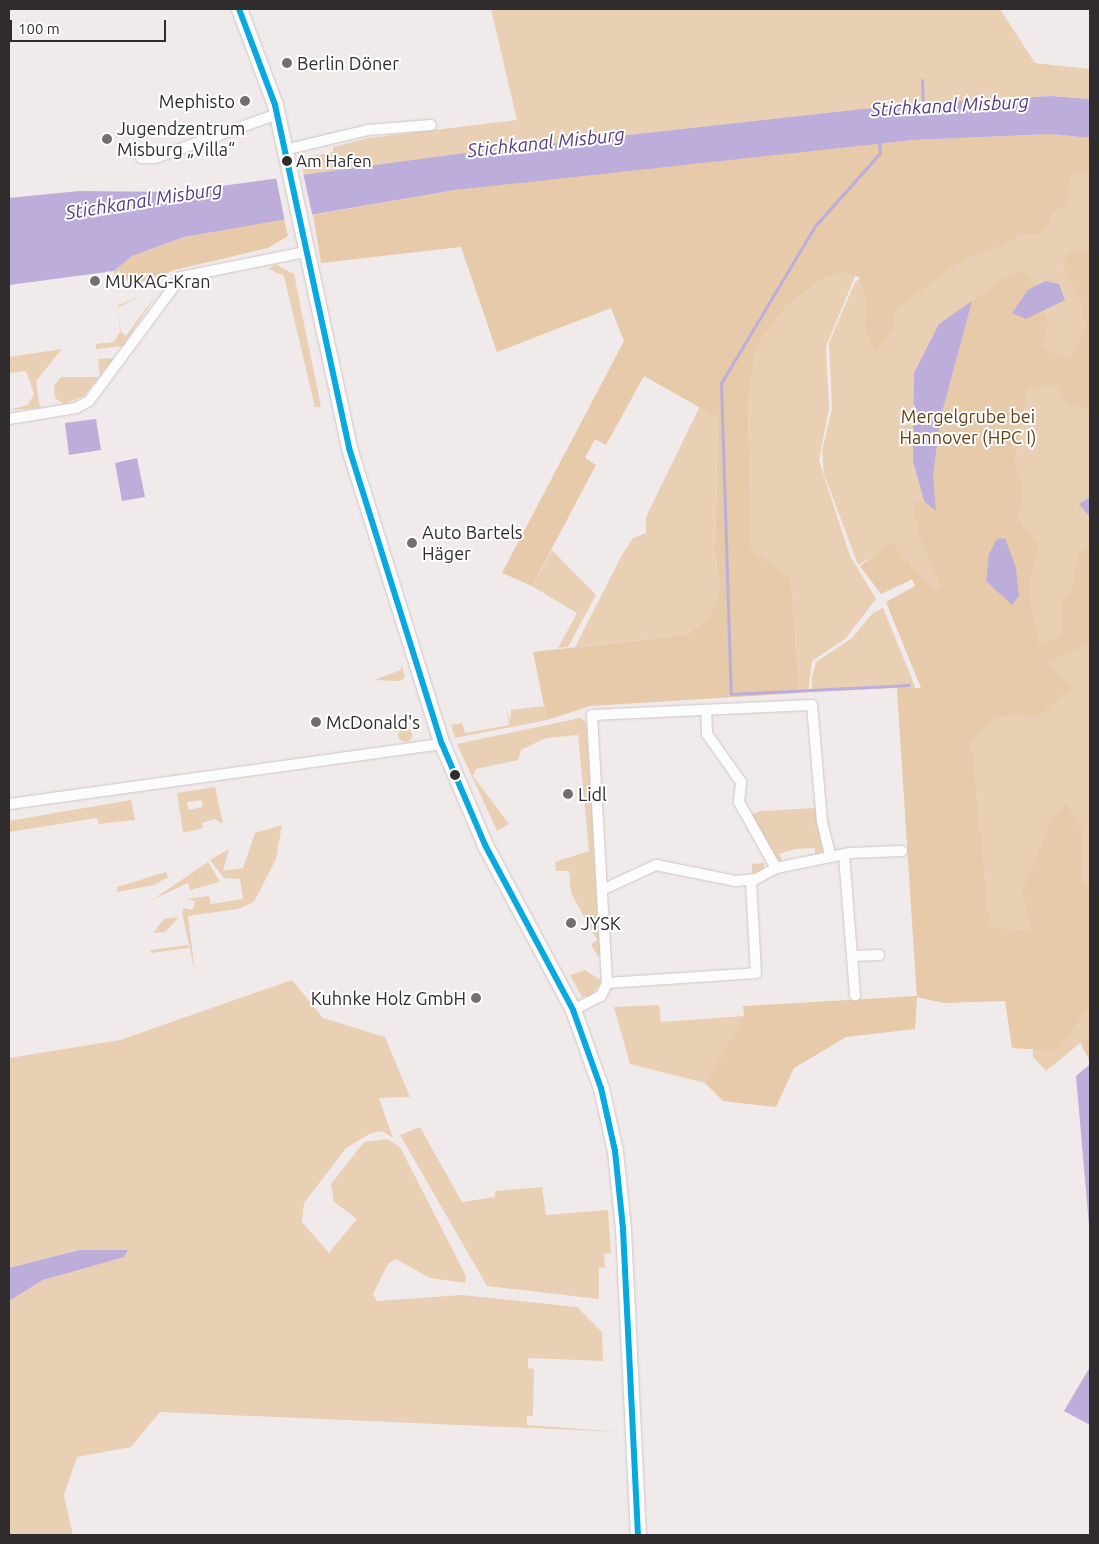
<!DOCTYPE html>
<meta charset="utf-8">
<style>
body{margin:0}
#map{position:relative;width:1099px;height:1544px;overflow:hidden;background:#f1eaeb;font-family:Ubuntu,sans-serif}
div>[style]{position:absolute}
.green>*{inset:0;background:#e9d0b4}
.round{border-radius:50%}
.forest>*{inset:0;background:#e7caa9}
.water>*{inset:0;background:#bcaddb}
.pier>*{inset:0;background:#f1eaeb}
.stream>*{height:3px;margin:-1.5px;padding:0 1.5px;transform-origin:1.5px;border-radius:1.5px;background:#bcaddb}
.roads{filter:drop-shadow(0 0 1px #ccc6c7) drop-shadow(0 0 1px #ccc6c7)}
.street>*{height:10px;margin:-5px;padding:0 5px;transform-origin:5px;border-radius:5px;background:#fdfcfc}
.secondary>*{height:15px;margin:-7.5px;padding:0 7.5px;transform-origin:7.5px;border-radius:7.5px;background:#fdfcfc}
.bus-1>*{height:6px;margin:-3px;padding:0 3px;transform-origin:3px;border-radius:3px;background:#07a9e0}
.dots>*{width:14px;height:14px;translate:-50% -50%;box-sizing:border-box;border:2px solid #fff;border-radius:50%}
span{translate:-50% -50%;white-space:nowrap;text-align:center;line-height:1.15;-webkit-text-stroke:4px #fff;paint-order:stroke}
.bus-label{font-size:17px;color:#302c2d}
.left{translate:0 -50%;text-align:left}
.poi-label{font-size:18px;color:#302c2d}
.right{translate:-100% -50%;text-align:right}
.park-label{font-size:18px;color:#624214}
.water-label{font-size:19px;color:#553b88;font-style:italic}
.frame{position:absolute;inset:0;border:10px solid #302c2d;pointer-events:none}
.scale{position:absolute;left:10px;top:20px;width:156px;height:22px;box-sizing:border-box;border:2px solid #302c2d;border-top:0;padding-left:6px;font-size:15px;line-height:18px;white-space:nowrap;color:#302c2d;-webkit-text-stroke:4px #fff;paint-order:stroke}
</style>
<div id="map">
<div class="green">
<i style="clip-path:polygon(491px 9px,1000px 9px,1035px 63px,1090px 69px,1090px 99px,1051px 96px,908px 104px,304px 175px,301px 158px,333px 152px,333px 147px,369px 138px,517px 120px)"></i>
<i style="clip-path:polygon(1090px 138px,1090px 1035px,1046px 1071px,1033px 1057px,1033px 1030px,1013px 995px,917px 997px,897px 688px,812px 692px,812px 677px,816px 662px,851px 639px,873px 613px,883px 608px,916px 689px,932px 688px,915px 586px,912px 579px,900px 585px,880px 553px,858px 565px,824px 474px,822px 451px,832px 408px,829px 343px,855px 282px)"></i>
<i style="clip-path:polygon(275px 264px,294px 274px,321px 407px,315px 407px,284px 276px,269px 269px)"></i>
<i style="clip-path:polygon(844px 273px,856px 274px,826px 347px,829px 409px,819px 460px,850px 556px,876px 599px,845px 639px,812px 661px,808px 692px,799px 693px,791px 577px,751px 551px,748px 403px,756px 347px,787px 305px,825px 278px)"></i>
<i style="clip-path:polygon(158px 292px,123px 346px,96px 349px,96px 344px,114px 342px,120px 332px,118px 305px,138px 298px,118px 307px,121px 332px,126px 336px)"></i>
<i style="clip-path:polygon(62px 349px,36px 381px,40px 408px,9px 410px,28px 405px,34px 394px,26px 371px,9px 373px,9px 357px)"></i>
<i style="clip-path:polygon(114px 358px,84px 396px,64px 404px,55px 398px,54px 386px,61px 377px,100px 377px,98px 359px)"></i>
<i style="clip-path:polygon(700px 406px,718px 418px,715px 552px,720px 588px,710px 618px,685px 635px,575px 647px,622px 555px,633px 538px,646px 533px,646px 517px)"></i>
<i style="clip-path:polygon(552px 550px,596px 595px,568px 647px,558px 648px,577px 613px,532px 586px)"></i>
<i style="clip-path:polygon(401px 663px,405px 677px,400px 681px,374px 680px,401px 670px)"></i>
<i style="clip-path:polygon(544px 706px,547px 720px,455px 738px,451px 725px,462px 723px,465px 733px,509px 725px,506px 707px,510px 723px,511px 710px)"></i>
<i style="clip-path:polygon(580px 718px,586px 722px,596px 848px,603px 951px,598px 957px,591px 944px,597px 940px,571px 893px,569px 871px,556px 871px,555px 862px,589px 851px,578px 735px,546px 738px,521px 750px,518px 760px,476px 769px,473px 776px,509px 824px,497px 831px,457px 744px)"></i>
<i class="round" style="left:398px;top:728px;width:14px;height:14px"></i>
<i style="clip-path:polygon(evenodd,215px 787px,223px 824px,215px 819px,202px 823px,203px 828px,183px 833px,177px 793px,215px 787px,201px 800px,203px 807px,188px 810px,187px 802px,201px 800px)"></i>
<i style="clip-path:polygon(131px 800px,135px 820px,99px 824px,97px 818px,9px 832px,9px 821px)"></i>
<i style="clip-path:polygon(815px 808px,823px 852px,815px 855px,815px 848px,795px 849px,779px 854px,782px 861px,776px 860px,751px 815px,760px 811px)"></i>
<i style="clip-path:polygon(282px 825px,276px 859px,254px 902px,238px 909px,188px 916px,195px 972px,182px 913px,184px 908px,193px 910px,195px 901px,187px 899px,209px 896px,211px 904px,243px 899px,240px 879px,224px 878px,210px 860px,229px 849px,223px 871px,243px 868px,255px 833px)"></i>
<i style="clip-path:polygon(208px 862px,220px 882px,190px 890px,188px 883px,152px 900px)"></i>
<i style="clip-path:polygon(765px 863px,762px 872px,752px 873px,752px 864px)"></i>
<i style="clip-path:polygon(166px 872px,168px 877px,154px 885px,117px 892px,117px 887px)"></i>
<i style="clip-path:polygon(179px 917px,165px 932px,153px 933px,164px 919px)"></i>
<i style="clip-path:polygon(188px 945px,189px 948px,151px 953px,151px 950px)"></i>
<i style="clip-path:polygon(585px 970px,602px 981px,592px 995px,582px 997px,570px 975px)"></i>
<i style="clip-path:polygon(292px 980px,323px 1018px,385px 1037px,410px 1097px,379px 1098px,393px 1138px,382px 1131px,371px 1133px,346px 1148px,304px 1203px,302px 1222px,329px 1253px,357px 1219px,334px 1202px,331px 1184px,364px 1142px,387px 1139px,400px 1147px,466px 1276px,465px 1283px,430px 1278px,396px 1259px,388px 1264px,373px 1294px,377px 1301px,462px 1295px,577px 1307px,602px 1332px,603px 1361px,528px 1358px,528px 1368px,534px 1369px,533px 1416px,527px 1416px,527px 1425px,621px 1432px,160px 1412px,131px 1447px,77px 1457px,64px 1495px,73px 1535px,9px 1535px,9px 1301px,43px 1280px,128px 1251px,78px 1250px,9px 1268px,9px 1058px,120px 1040px)"></i>
<i style="clip-path:polygon(659px 1005px,661px 1022px,744px 1016px,705px 1083px,630px 1064px,614px 1007px)"></i>
<i style="clip-path:polygon(420px 1127px,462px 1202px,495px 1197px,495px 1191px,542px 1187px,546px 1215px,608px 1210px,611px 1253px,604px 1254px,605px 1268px,599px 1267px,599px 1299px,487px 1286px,400px 1135px)"></i>
</div>
<div class="forest">
<i style="clip-path:polygon(1052px 134px,1090px 138px,1090px 170px,1067px 175px,1071px 179px,1065px 205px,1052px 214px,1051px 224px,1041px 234px,1020px 234px,998px 248px,977px 252px,957px 264px,892px 313px,895px 326px,875px 353px,865px 328px,866px 302px,859px 277px,844px 273px,825px 278px,787px 305px,756px 347px,748px 403px,751px 550px,791px 577px,799px 693px,590px 706px,547px 720px,533px 652px,685px 635px,710px 618px,720px 588px,715px 552px,718px 418px,644px 376px,606px 445px,595px 439px,585px 458px,596px 465px,532px 586px,502px 573px,624px 341px,611px 308px,497px 352px,461px 247px,321px 263px,313px 215px,455px 190px,772px 153px,913px 140px)"></i>
<i style="clip-path:polygon(284px 219px,288px 236px,268px 248px,175px 270px,130px 286px,127px 279px,116px 283px,114px 271px,132px 256px,184px 237px)"></i>
<i style="clip-path:polygon(1090px 249px,1090px 411px,1066px 403px,1056px 385px,1027px 388px,1014px 466px,1022px 482px,1019px 520px,1039px 547px,1028px 589px,1038px 644px,1062px 636px,1061px 604px,1073px 588px,1079px 552px,1090px 546px,1090px 644px,1045px 662px,1072px 688px,1037px 717px,1018px 713px,994px 718px,971px 742px,989px 922px,995px 928px,1031px 931px,1022px 891px,1054px 815px,1066px 803px,1082px 830px,1083px 884px,1090px 885px,1090px 1004px,1058px 1051px,1012px 1048px,1005px 1001px,943px 1003px,917px 997px,915px 1029px,846px 1037px,794px 1068px,776px 1107px,723px 1101px,705px 1083px,744px 1016px,743px 1006px,917px 996px,897px 688px,921px 688px,886px 602px,915px 586px,912px 579px,881px 594px,860px 566px,892px 543px,932px 590px,942px 589px,917px 531px,914px 501px,924px 501px,936px 510px,933px 475px,941px 417px,972px 301px,1001px 280px,1024px 271px,1035px 286px,1028px 290px,1026px 319px,1042px 311px,1049px 320px,1042px 348px,1071px 359px,1086px 328px,1080px 301px,1063px 267px,1067px 252px)"></i>
<i style="clip-path:polygon(1090px 1035px,1090px 1062px,1080px 1042px)"></i>
</div>
<div class="water">
<i style="clip-path:polygon(1051px 96px,1090px 99px,1090px 138px,1052px 134px,913px 140px,455px 190px,184px 237px,132px 256px,114px 271px,9px 285px,9px 198px,79px 191px,177px 192px,450px 155px,908px 104px)"></i>
<i style="clip-path:polygon(1045px 281px,1059px 284px,1065px 300px,1026px 319px,1012px 313px,1028px 290px)"></i>
<i style="clip-path:polygon(972px 301px,941px 416px,933px 475px,936px 511px,924px 501px,913px 461px,914px 373px,939px 324px)"></i>
<i style="clip-path:polygon(96px 419px,101px 450px,69px 455px,65px 423px)"></i>
<i style="clip-path:polygon(137px 458px,145px 497px,122px 501px,115px 463px)"></i>
<i style="clip-path:polygon(1090px 497px,1090px 517px,1079px 504px)"></i>
<i style="clip-path:polygon(1005px 538px,1016px 568px,1019px 596px,1012px 605px,986px 581px,989px 554px,997px 539px)"></i>
<i style="clip-path:polygon(1090px 1064px,1090px 1237px,1076px 1076px)"></i>
<i style="clip-path:polygon(79px 1250px,128px 1250px,124px 1257px,43px 1280px,9px 1301px,9px 1268px)"></i>
<i style="clip-path:polygon(1090px 1367px,1090px 1425px,1064px 1411px)"></i>
</div>
<div class="pier">
<i style="clip-path:polygon(303px 173px,313px 218px,285px 222px,276px 177px)"></i>
</div>
<div class="stream">
<i style="left:922px;top:80px;width:23px;rotate:88deg"></i>
<i style="left:879px;top:141px;width:12px;rotate:85deg"></i>
<i style="left:880px;top:153px;width:98px;rotate:131.7deg"></i>
<i style="left:815px;top:226px;width:183px;rotate:120.9deg"></i>
<i style="left:721px;top:383px;width:311px;rotate:88.2deg"></i>
<i style="left:731px;top:694px;width:178px;rotate:-2.9deg"></i>
</div>
<div class="roads">
<div class="street">
<i style="left:284px;top:150px;width:86px;rotate:-13.4deg"></i>
<i style="left:368px;top:130px;width:63px;rotate:-4.5deg"></i>
<i style="left:141px;top:158px;width:14px"></i>
<i style="left:155px;top:158px;width:130px;rotate:-19.8deg"></i>
<i style="left:9px;top:419px;width:68px;rotate:-9.3deg"></i>
<i style="left:76px;top:408px;width:15px;rotate:-28deg"></i>
<i style="left:89px;top:401px;width:154px;rotate:-53.4deg"></i>
<i style="left:181px;top:277px;width:126px;rotate:-11.4deg"></i>
<i style="left:9px;top:804px;width:437px;rotate:-7.9deg"></i>
<i style="left:844px;top:855px;width:141px;rotate:85.5deg"></i>
<i style="left:776px;top:868px;width:76px;rotate:-11.5deg"></i>
<i style="left:850px;top:853px;width:52px;rotate:-2.2deg"></i>
<i style="left:602px;top:890px;width:60px;rotate:-24.8deg"></i>
<i style="left:656px;top:865px;width:82px;rotate:11.3deg"></i>
<i style="left:736px;top:881px;width:20px;rotate:-6deg"></i>
<i style="left:756px;top:879px;width:23px;rotate:-29deg"></i>
<i style="left:776px;top:868px;width:76px;rotate:-119.3deg"></i>
<i style="left:739px;top:802px;width:20px;rotate:-84deg"></i>
<i style="left:741px;top:782px;width:59px;rotate:-125.3deg"></i>
<i style="left:707px;top:734px;width:23px;rotate:-92deg"></i>
<i style="left:853px;top:956px;width:26px;rotate:-2deg"></i>
<i style="left:607px;top:983px;width:149px;rotate:-3.8deg"></i>
<i style="left:756px;top:973px;width:93px;rotate:-93.1deg"></i>
<i style="left:573px;top:1010px;width:31px;rotate:-27deg"></i>
<i style="left:601px;top:996px;width:14px;rotate:-65deg"></i>
<i style="left:607px;top:983px;width:268px;rotate:-93.2deg"></i>
<i style="left:592px;top:715px;width:220px;rotate:-2.6deg"></i>
<i style="left:812px;top:705px;width:117px;rotate:85.1deg"></i>
<i style="left:822px;top:822px;width:36px;rotate:76deg"></i>
</div>
<div class="secondary">
<i style="left:239px;top:9px;width:103px;rotate:69.4deg"></i>
<i style="left:275px;top:105px;width:351px;rotate:77.8deg"></i>
<i style="left:349px;top:448px;width:310px;rotate:72.6deg"></i>
<i style="left:442px;top:744px;width:110px;rotate:66.9deg"></i>
<i style="left:485px;top:845px;width:187px;rotate:61.9deg"></i>
<i style="left:573px;top:1010px;width:83px;rotate:70.3deg"></i>
<i style="left:601px;top:1088px;width:65px;rotate:77.5deg"></i>
<i style="left:615px;top:1151px;width:78px;rotate:84.1deg"></i>
<i style="left:623px;top:1229px;width:306px;rotate:87.2deg"></i>
</div>
</div>
<div class="bus-1">
<i style="left:239px;top:9px;width:103px;rotate:69.4deg"></i>
<i style="left:275px;top:105px;width:351px;rotate:77.8deg"></i>
<i style="left:349px;top:448px;width:310px;rotate:72.6deg"></i>
<i style="left:442px;top:744px;width:110px;rotate:66.9deg"></i>
<i style="left:485px;top:845px;width:187px;rotate:61.9deg"></i>
<i style="left:573px;top:1010px;width:83px;rotate:70.3deg"></i>
<i style="left:601px;top:1088px;width:65px;rotate:77.5deg"></i>
<i style="left:615px;top:1151px;width:78px;rotate:84.1deg"></i>
<i style="left:623px;top:1229px;width:306px;rotate:87.2deg"></i>
</div>
<div class="dots">
<i style="left:287px;top:63px;background:#746e70"></i>
<i style="left:245px;top:101px;background:#746e70"></i>
<i style="left:107px;top:139px;background:#746e70"></i>
<i style="left:287px;top:161px;background:#302c2d"></i>
<i style="left:95px;top:281px;background:#746e70"></i>
<i style="left:412px;top:543px;background:#746e70"></i>
<i style="left:316px;top:722px;background:#746e70"></i>
<i style="left:455px;top:775px;background:#302c2d"></i>
<i style="left:568px;top:794px;background:#746e70"></i>
<i style="left:571px;top:923px;background:#746e70"></i>
<i style="left:476px;top:998px;background:#746e70"></i>
</div>
<div class="bus-label">
<span class="left" style="left:296px;top:161px">Am Hafen</span>
</div>
<div class="poi-label">
<span class="left" style="left:297px;top:63px">Berlin Döner</span>
<span class="right" style="left:235px;top:101px">Mephisto</span>
<span class="left" style="left:117px;top:139px">Jugendzentrum<br>Misburg „Villa“</span>
<span class="left" style="left:105px;top:281px">MUKAG-Kran</span>
<span class="left" style="left:422px;top:543px">Auto Bartels<br>Häger</span>
<span class="left" style="left:326px;top:722px">McDonald's</span>
<span class="left" style="left:578px;top:794px">Lidl</span>
<span class="left" style="left:581px;top:923px">JYSK</span>
<span class="right" style="left:466px;top:998px">Kuhnke Holz GmbH</span>
</div>
<div class="park-label">
<span style="left:968px;top:427px">Mergelgrube bei<br>Hannover (HPC I)</span>
</div>
<div class="water-label">
<span style="left:950px;top:106px;rotate:-3deg">Stichkanal Misburg</span>
<span style="left:546px;top:143px;rotate:-6deg">Stichkanal Misburg</span>
<span style="left:144px;top:201px;rotate:-9deg">Stichkanal Misburg</span>
</div>
<div class="frame"></div>
<div class="scale">100 m</div>
</div>
